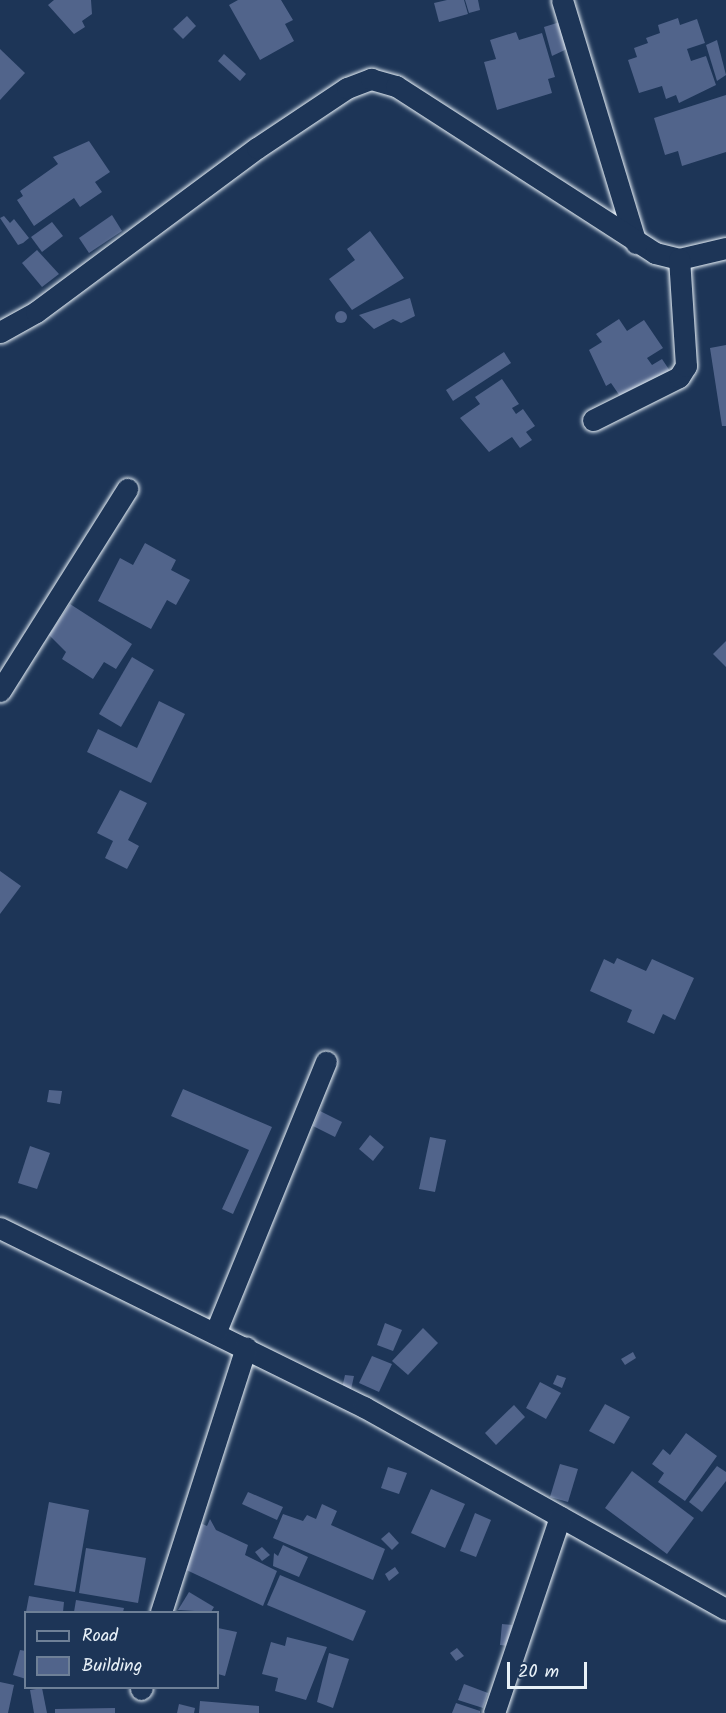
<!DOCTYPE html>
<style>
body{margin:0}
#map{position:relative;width:726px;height:1713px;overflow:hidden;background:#1d3557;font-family:Kalam,sans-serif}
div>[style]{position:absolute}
.building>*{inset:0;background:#51648b}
.round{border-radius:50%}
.roads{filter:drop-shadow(0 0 2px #e8f1f8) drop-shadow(0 0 2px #e8f1f8)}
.minor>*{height:21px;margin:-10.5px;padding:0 10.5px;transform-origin:10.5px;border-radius:10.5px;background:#1d3557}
span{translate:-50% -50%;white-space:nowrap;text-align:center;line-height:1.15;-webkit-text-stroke:6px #1d3557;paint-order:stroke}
.legend{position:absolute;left:24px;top:1611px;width:195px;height:78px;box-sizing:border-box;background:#1d3557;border:2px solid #6e8097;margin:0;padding:8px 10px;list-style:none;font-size:18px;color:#e8f1f8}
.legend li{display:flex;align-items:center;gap:12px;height:30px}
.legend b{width:30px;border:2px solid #6e8097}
.scale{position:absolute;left:507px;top:1662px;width:80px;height:27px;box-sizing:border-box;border:3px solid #e8f1f8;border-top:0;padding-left:8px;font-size:18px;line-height:21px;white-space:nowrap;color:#e8f1f8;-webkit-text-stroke:4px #1d3557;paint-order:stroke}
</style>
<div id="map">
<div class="building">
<i style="clip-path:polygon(54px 0,91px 0,92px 14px,82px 21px,85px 27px,74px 34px,48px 5px)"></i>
<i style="clip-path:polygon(238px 0,281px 0,293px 20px,285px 24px,294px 41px,260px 60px,229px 5px)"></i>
<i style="clip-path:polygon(447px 0,464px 0,468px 14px,439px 22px,434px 3px)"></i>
<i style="clip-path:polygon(465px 0,478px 0,480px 10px,469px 13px)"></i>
<i style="clip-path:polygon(187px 16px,196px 26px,183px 39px,173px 29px)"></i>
<i style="clip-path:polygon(678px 18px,680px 25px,697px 19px,705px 43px,687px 49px,691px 61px,706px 56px,716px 85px,679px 103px,676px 95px,666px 99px,662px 86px,639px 93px,628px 60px,637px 57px,634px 48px,648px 43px,646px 38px,660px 33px,658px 25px)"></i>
<i style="clip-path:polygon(560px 22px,567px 49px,552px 56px,544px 27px)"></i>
<i style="clip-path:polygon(516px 32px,519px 40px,542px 33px,555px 77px,548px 79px,552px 93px,497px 110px,484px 62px,496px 59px,490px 40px)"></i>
<i style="clip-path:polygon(717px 40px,726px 75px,717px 81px,706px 45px)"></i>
<i style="clip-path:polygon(0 49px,25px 73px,0 100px)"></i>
<i style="clip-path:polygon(224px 54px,246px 74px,240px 81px,218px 61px)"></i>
<i style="clip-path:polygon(726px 95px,726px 152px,682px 166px,678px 151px,665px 155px,654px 118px)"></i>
<i style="clip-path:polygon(89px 141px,110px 172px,95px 182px,102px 192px,80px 207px,74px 198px,34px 226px,17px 200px,23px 196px,20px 191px,58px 164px,53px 157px)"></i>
<i style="clip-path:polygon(112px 215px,122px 231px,89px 253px,79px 238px)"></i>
<i style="clip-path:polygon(4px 216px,10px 223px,14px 219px,29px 238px,23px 243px,18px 245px,0 218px)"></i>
<i style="clip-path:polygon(52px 222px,63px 236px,42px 252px,31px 237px)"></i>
<i style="clip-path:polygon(370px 231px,404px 278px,352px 310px,329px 279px,355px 260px,347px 249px)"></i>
<i style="clip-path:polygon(37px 250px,59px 274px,42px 287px,22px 263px)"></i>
<i style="clip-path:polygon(410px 298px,415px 316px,401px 323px,393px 319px,374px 329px,359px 315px)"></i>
<i class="round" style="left:335px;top:311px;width:12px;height:12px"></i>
<i style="clip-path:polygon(619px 319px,627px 331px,644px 320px,663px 348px,647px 358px,652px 365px,662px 359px,670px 371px,624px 402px,611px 383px,606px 386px,589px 350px,602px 342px,596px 334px)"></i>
<i style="clip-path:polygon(726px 345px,726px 426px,722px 426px,710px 348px)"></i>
<i style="clip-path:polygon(504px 352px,511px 363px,453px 401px,446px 390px)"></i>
<i style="clip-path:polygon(502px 379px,519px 404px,512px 408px,516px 414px,523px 409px,535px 426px,526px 432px,532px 440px,520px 448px,512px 437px,489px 452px,460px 418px,480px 404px,475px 397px)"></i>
<i style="clip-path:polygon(145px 543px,176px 560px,171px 570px,190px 580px,176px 605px,167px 600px,151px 629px,98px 601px,120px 558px,133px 565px)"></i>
<i style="clip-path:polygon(70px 604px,132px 644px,116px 669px,104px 662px,93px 679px,62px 659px,66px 652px,49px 635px)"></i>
<i style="clip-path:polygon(726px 641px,726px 667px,713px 654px)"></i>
<i style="clip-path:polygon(132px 657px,154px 670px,121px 727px,99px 714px)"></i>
<i style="clip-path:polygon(159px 701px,185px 714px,151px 783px,87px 752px,98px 729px,137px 748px)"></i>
<i style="clip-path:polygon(120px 790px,147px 803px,128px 840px,139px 846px,127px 869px,105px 858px,113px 841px,97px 833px)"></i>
<i style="clip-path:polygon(0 871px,21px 886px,0 914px)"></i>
<i style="clip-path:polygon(617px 958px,646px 971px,652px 959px,694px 978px,675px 1020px,663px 1014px,654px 1034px,627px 1022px,632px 1010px,590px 991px,604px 959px,614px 964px)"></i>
<i style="clip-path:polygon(183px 1089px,272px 1127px,233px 1214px,222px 1209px,249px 1150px,171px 1116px)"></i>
<i style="clip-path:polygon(49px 1090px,62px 1091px,60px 1104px,47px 1102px)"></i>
<i style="clip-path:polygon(320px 1111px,342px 1122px,335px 1137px,313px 1126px)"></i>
<i style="clip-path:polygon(370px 1135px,384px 1147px,373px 1161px,359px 1149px)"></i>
<i style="clip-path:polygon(430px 1137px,446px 1140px,435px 1192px,419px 1189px)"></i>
<i style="clip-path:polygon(30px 1146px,50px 1153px,37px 1189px,18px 1183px)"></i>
<i style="clip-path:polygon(385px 1323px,402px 1330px,393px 1351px,377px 1345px)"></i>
<i style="clip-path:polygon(423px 1328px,438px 1343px,408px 1375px,392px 1361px)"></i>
<i style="clip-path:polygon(633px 1352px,636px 1358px,625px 1365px,621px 1359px)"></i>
<i style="clip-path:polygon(372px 1356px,392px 1364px,379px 1392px,359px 1383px)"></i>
<i style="clip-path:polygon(345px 1375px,354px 1376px,350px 1394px,341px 1392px)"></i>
<i style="clip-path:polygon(557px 1375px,566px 1378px,562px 1388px,553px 1384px)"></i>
<i style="clip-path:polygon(540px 1382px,561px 1393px,546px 1419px,526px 1408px)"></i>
<i style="clip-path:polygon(605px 1404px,630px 1417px,614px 1444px,589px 1431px)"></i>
<i style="clip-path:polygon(514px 1405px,525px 1417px,496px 1445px,485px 1433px)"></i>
<i style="clip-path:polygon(686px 1433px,717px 1456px,685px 1501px,658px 1482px,664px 1473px,652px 1464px,663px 1449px,670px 1455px)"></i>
<i style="clip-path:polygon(560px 1464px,578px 1469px,568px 1502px,550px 1497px)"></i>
<i style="clip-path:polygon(717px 1466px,726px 1472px,726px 1481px,702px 1512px,689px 1502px)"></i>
<i style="clip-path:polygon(388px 1467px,407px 1473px,399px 1494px,381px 1488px)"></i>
<i style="clip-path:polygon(632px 1471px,694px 1518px,667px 1554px,605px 1508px)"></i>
<i style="clip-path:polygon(431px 1489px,465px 1504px,445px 1548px,411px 1533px)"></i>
<i style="clip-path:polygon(248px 1492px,283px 1507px,277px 1520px,242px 1504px)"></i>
<i style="clip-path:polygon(49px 1502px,89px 1510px,75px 1592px,34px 1585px)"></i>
<i style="clip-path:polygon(322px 1504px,337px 1511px,331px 1525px,385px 1549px,373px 1580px,273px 1538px,283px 1514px,303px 1521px,307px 1515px,316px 1519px)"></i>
<i style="clip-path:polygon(475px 1513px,491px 1520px,476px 1557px,460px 1551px)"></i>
<i style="clip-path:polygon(210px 1519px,216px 1530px,248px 1545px,245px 1555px,277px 1571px,263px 1606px,178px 1566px,198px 1522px,207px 1526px)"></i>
<i style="clip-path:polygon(389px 1532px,399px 1543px,392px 1550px,381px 1539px)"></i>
<i style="clip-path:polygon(283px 1545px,308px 1557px,299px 1577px,273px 1566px,274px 1553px,278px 1556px)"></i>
<i style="clip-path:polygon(262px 1547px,270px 1555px,262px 1561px,255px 1552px)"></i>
<i style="clip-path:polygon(86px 1548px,146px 1558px,138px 1603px,79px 1593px)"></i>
<i style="clip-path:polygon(395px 1567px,399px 1573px,389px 1581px,385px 1574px)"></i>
<i style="clip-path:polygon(280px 1575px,366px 1611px,353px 1641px,267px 1605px)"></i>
<i style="clip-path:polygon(189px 1592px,214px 1607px,211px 1612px,178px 1610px)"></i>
<i style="clip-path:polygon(29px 1596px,64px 1602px,63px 1612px,26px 1612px)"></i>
<i style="clip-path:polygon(76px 1600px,124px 1608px,123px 1612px,74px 1612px)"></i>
<i style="clip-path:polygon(502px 1624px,512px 1625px,510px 1646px,500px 1645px)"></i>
<i style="clip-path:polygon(218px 1628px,237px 1632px,225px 1676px,218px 1674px)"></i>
<i style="clip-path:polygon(287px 1637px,327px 1647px,306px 1700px,275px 1691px,278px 1678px,262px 1674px,271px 1642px,285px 1646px)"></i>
<i style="clip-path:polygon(457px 1648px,464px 1656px,456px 1661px,450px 1653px)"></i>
<i style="clip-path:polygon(20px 1650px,26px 1651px,26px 1679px,13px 1675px)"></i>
<i style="clip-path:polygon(329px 1653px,349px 1659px,333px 1708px,317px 1702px)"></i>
<i style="clip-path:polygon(0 1682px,14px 1685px,8px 1713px,0 1713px)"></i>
<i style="clip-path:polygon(464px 1684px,488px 1693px,483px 1708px,458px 1700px)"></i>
<i style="clip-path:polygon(42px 1688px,47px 1713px,34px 1713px,30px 1690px)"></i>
<i style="clip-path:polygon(200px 1701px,259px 1706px,259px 1713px,199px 1713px)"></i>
<i style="clip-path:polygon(456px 1703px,480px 1711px,480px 1713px,452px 1713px)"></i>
<i style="clip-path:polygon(179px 1704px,195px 1708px,194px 1713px,177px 1713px)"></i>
<i style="clip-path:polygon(115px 1708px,115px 1713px,55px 1713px,55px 1709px)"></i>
</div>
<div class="roads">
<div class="minor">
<i style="left:562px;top:0;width:254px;rotate:73.1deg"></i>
<i style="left:0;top:332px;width:41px;rotate:-29.1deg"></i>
<i style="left:36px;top:312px;width:275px;rotate:-36.6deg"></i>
<i style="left:257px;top:148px;width:108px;rotate:-33.7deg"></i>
<i style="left:347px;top:88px;width:26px;rotate:-21deg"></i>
<i style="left:371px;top:79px;width:26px;rotate:16deg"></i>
<i style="left:396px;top:86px;width:308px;rotate:32.8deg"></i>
<i style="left:655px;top:253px;width:25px;rotate:14deg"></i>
<i style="left:679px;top:259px;width:48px;rotate:-13.2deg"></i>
<i style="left:593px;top:420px;width:96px;rotate:-26.6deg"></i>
<i style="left:679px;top:377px;width:13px;rotate:-58deg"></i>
<i style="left:686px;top:366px;width:107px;rotate:-93.7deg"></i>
<i style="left:0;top:691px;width:239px;rotate:-57.8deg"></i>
<i style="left:0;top:1228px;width:406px;rotate:26.2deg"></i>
<i style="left:364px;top:1407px;width:415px;rotate:29.2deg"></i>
<i style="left:216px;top:1331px;width:291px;rotate:-67.8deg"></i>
<i style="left:161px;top:1612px;width:278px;rotate:-72.2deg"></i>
<i style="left:141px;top:1689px;width:1px;rotate:-45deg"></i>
<i style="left:494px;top:1713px;width:207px;rotate:-71.4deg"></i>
</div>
</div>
<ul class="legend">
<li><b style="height:8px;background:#1d3557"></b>Road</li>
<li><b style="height:16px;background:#51648b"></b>Building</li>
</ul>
<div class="scale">20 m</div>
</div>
